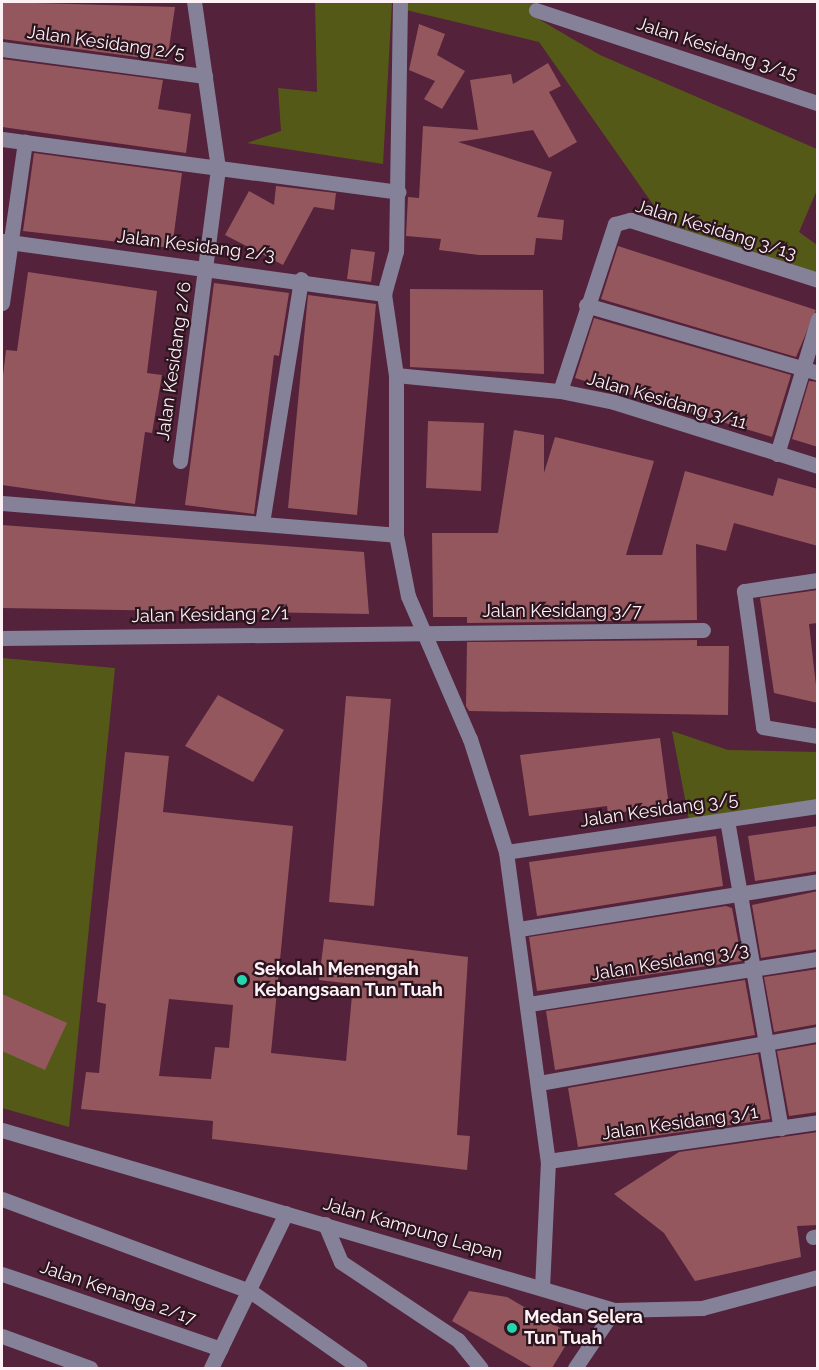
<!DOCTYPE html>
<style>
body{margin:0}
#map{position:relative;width:819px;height:1370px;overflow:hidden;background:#54223a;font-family:Raleway,sans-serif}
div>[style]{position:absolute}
.green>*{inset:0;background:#555917}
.building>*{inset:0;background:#94575e}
.minor>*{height:15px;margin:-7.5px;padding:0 7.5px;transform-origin:7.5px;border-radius:7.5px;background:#858199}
.dots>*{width:16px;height:16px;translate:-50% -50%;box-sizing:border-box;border:3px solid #2c151f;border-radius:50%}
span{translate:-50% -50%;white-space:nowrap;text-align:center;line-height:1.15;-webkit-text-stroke:4.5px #2c151f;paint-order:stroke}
.street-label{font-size:18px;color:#fef1f6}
.poi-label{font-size:18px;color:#fef1f6;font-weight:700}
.left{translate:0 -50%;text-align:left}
.frame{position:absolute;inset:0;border:3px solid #fef1f6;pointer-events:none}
</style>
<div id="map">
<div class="green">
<i style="clip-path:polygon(315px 2px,392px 2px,383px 164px,247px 143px,281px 131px,278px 88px,317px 92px)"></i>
<i style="clip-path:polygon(407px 2px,535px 2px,530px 14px,600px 55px,817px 149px,817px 190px,799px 232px,817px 245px,817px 278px,666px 223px,539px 42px,406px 10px)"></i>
<i style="clip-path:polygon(2px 658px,115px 668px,69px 1127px,2px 1108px)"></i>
<i style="clip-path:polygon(672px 731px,728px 750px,817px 752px,817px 814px,690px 825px)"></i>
</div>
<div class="building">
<i style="clip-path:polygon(2px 2px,175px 7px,167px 61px,2px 39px)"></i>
<i style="clip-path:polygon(419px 24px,445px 34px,437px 55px,465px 71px,442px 109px,424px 99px,435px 81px,409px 70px)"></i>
<i style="clip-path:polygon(2px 59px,163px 80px,158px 109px,191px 114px,186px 153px,2px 127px)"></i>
<i style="clip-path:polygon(548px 63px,561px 86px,549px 92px,577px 142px,549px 158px,533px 130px,458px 142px,552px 172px,537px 217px,564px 220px,562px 240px,536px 238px,534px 255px,479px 255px,439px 250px,441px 239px,406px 236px,408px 197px,419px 198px,423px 126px,478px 130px,470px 80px,511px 74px,513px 84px)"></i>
<i style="clip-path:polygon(34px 153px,182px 173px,172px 248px,23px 231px)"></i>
<i style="clip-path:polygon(276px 186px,336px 193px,334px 210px,314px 207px,283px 265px,225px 235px,249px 191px,274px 205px)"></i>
<i style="clip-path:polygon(618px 246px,816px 310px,796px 357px,601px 299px)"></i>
<i style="clip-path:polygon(351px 249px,375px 252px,371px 282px,347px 279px)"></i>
<i style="clip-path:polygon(28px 272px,157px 291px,147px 373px,162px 375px,152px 433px,145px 432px,135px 504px,2px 485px,2px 384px,6px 350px,17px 351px)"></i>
<i style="clip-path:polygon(214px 283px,289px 293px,279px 356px,274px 355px,254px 514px,185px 505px)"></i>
<i style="clip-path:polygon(410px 289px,543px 290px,544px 374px,410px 367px)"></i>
<i style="clip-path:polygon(308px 295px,376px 304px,357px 515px,288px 508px)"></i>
<i style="clip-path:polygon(594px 318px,791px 375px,772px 437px,575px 378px)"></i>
<i style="clip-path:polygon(809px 381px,818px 382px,818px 447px,792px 439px)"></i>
<i style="clip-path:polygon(428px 421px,484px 423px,481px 491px,426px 488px)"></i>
<i style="clip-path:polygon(514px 430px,544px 435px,544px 473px,555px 437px,654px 461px,626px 555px,662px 555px,685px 471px,773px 496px,778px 478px,818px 489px,818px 546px,734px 523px,726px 551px,696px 544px,697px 620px,467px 623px,467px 617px,433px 617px,432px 533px,498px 533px)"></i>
<i style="clip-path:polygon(2px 525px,364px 552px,369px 614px,2px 608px)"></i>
<i style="clip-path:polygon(818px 590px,818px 623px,809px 624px,818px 703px,774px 693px,760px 598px)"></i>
<i style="clip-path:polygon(697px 640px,697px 646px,729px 646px,728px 715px,469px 711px,466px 706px,467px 642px)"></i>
<i style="clip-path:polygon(218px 695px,284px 730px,253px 782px,185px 746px)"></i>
<i style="clip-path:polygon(346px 696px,391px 699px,374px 906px,329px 902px)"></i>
<i style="clip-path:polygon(660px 738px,669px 806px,608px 814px,607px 806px,529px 816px,520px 755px)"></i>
<i style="clip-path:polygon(evenodd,125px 752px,169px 756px,163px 812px,293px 826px,271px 1053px,346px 1061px,353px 984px,319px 980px,324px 939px,468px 957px,457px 1135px,470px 1136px,467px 1170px,212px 1139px,213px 1121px,81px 1109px,86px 1072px,99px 1073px,106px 1004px,97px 1002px,125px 752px,169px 999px,233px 1005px,229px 1048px,215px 1047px,211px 1079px,159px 1076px,169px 999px)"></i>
<i style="clip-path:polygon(818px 826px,818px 871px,755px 881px,748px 836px)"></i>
<i style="clip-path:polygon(716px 836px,723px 886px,537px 916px,529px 862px)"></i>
<i style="clip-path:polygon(818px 891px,818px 949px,761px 958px,752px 905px)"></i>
<i style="clip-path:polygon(726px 906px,732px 908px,742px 961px,537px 991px,529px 937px)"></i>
<i style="clip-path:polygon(818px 969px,818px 1024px,774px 1032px,764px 977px)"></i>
<i style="clip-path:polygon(745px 980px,755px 1035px,555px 1070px,546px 1011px)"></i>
<i style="clip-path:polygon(2px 994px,67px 1023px,45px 1070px,2px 1051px)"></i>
<i style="clip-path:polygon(818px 1044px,818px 1112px,789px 1116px,777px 1051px)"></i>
<i style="clip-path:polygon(758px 1054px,770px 1119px,578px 1147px,568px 1088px)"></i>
<i style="clip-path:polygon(818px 1132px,818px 1225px,797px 1226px,801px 1257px,695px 1281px,664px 1233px,614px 1194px,679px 1152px)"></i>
<i style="clip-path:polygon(469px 1291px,507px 1297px,572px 1335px,552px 1368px,533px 1368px,452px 1321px)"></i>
</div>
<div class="minor">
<i style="left:400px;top:2px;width:249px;rotate:90.9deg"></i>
<i style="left:396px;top:251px;width:45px;rotate:105.6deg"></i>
<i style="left:384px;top:294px;width:82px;rotate:81.6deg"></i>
<i style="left:396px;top:375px;width:160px;rotate:90deg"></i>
<i style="left:396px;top:535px;width:62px;rotate:78.9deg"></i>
<i style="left:408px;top:596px;width:156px;rotate:66.6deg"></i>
<i style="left:470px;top:739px;width:119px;rotate:72.3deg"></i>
<i style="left:506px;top:852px;width:312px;rotate:82.3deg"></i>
<i style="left:548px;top:1161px;width:126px;rotate:92.7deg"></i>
<i style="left:536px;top:10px;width:297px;rotate:18.3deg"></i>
<i style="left:2px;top:49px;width:205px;rotate:7.6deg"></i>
<i style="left:2px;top:139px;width:400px;rotate:7.6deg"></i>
<i style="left:2px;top:241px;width:386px;rotate:7.9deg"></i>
<i style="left:2px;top:303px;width:163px;rotate:-81.9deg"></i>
<i style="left:586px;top:305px;width:242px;rotate:16.3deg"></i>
<i style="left:396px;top:375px;width:165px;rotate:5.6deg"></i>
<i style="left:560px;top:391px;width:55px;rotate:11.5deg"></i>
<i style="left:614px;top:402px;width:214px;rotate:17.4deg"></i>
<i style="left:560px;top:391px;width:176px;rotate:-71.8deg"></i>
<i style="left:615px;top:224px;width:16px;rotate:-15deg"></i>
<i style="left:630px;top:220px;width:197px;rotate:17.7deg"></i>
<i style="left:777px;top:454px;width:141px;rotate:-73.1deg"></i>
<i style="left:180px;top:461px;width:295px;rotate:-82.6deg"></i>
<i style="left:218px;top:168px;width:168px;rotate:-98.2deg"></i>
<i style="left:2px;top:503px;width:395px;rotate:4.6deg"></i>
<i style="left:262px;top:523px;width:247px;rotate:-80.9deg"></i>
<i style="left:818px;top:580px;width:75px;rotate:171.5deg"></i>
<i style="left:744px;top:591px;width:137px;rotate:82deg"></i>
<i style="left:763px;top:727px;width:56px;rotate:9.3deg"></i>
<i style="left:2px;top:638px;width:701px;rotate:-0.65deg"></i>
<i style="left:727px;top:820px;width:313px;rotate:80.1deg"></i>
<i style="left:506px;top:852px;width:315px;rotate:-8.4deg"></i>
<i style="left:519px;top:929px;width:303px;rotate:-9.1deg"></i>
<i style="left:529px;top:1004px;width:292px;rotate:-8.9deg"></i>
<i style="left:539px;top:1083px;width:283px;rotate:-10deg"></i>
<i style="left:2px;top:1130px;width:638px;rotate:16.39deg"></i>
<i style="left:614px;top:1310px;width:88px;rotate:-1.3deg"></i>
<i style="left:702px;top:1308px;width:120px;rotate:-15deg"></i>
<i style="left:548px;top:1161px;width:273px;rotate:-8.2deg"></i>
<i style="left:2px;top:1199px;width:265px;rotate:20.4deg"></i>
<i style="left:250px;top:1291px;width:134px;rotate:35deg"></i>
<i style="left:325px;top:1224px;width:41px;rotate:67.2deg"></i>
<i style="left:341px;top:1262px;width:141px;rotate:33.7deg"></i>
<i style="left:458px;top:1340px;width:36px;rotate:51deg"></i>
<i style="left:813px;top:1237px;width:5px;rotate:-11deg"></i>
<i style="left:2px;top:1274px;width:231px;rotate:18.9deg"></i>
<i style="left:2px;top:1336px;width:94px;rotate:20deg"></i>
<i style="left:211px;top:1368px;width:172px;rotate:-64.2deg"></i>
<i style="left:575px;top:1368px;width:70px;rotate:-56.1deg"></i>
</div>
<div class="dots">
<i style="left:242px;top:980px;background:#25d5ae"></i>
<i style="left:512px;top:1328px;background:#25d5ae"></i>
</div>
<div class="street-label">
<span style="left:106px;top:43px;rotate:8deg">Jalan Kesidang 2/5</span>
<span style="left:717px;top:49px;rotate:18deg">Jalan Kesidang 3/15</span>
<span style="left:716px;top:230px;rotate:17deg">Jalan Kesidang 3/13</span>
<span style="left:196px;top:246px;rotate:7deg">Jalan Kesidang 2/3</span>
<span style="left:174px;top:361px;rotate:-82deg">Jalan Kesidang 2/6</span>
<span style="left:667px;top:401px;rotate:16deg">Jalan Kesidang 3/11</span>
<span style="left:562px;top:611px">Jalan Kesidang 3/7</span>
<span style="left:210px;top:615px;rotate:-1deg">Jalan Kesidang 2/1</span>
<span style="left:659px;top:810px;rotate:-8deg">Jalan Kesidang 3/5</span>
<span style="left:670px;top:962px;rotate:-9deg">Jalan Kesidang 3/3</span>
<span style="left:680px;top:1123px;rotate:-8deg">Jalan Kesidang 3/1</span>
<span style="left:413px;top:1229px;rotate:16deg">Jalan Kampung Lapan</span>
<span style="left:118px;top:1293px;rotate:19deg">Jalan Kenanga 2/17</span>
</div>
<div class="poi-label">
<span class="left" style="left:254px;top:980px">Sekolah Menengah<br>Kebangsaan Tun Tuah</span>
<span class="left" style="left:524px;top:1328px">Medan Selera<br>Tun Tuah</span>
</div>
<div class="frame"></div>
</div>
